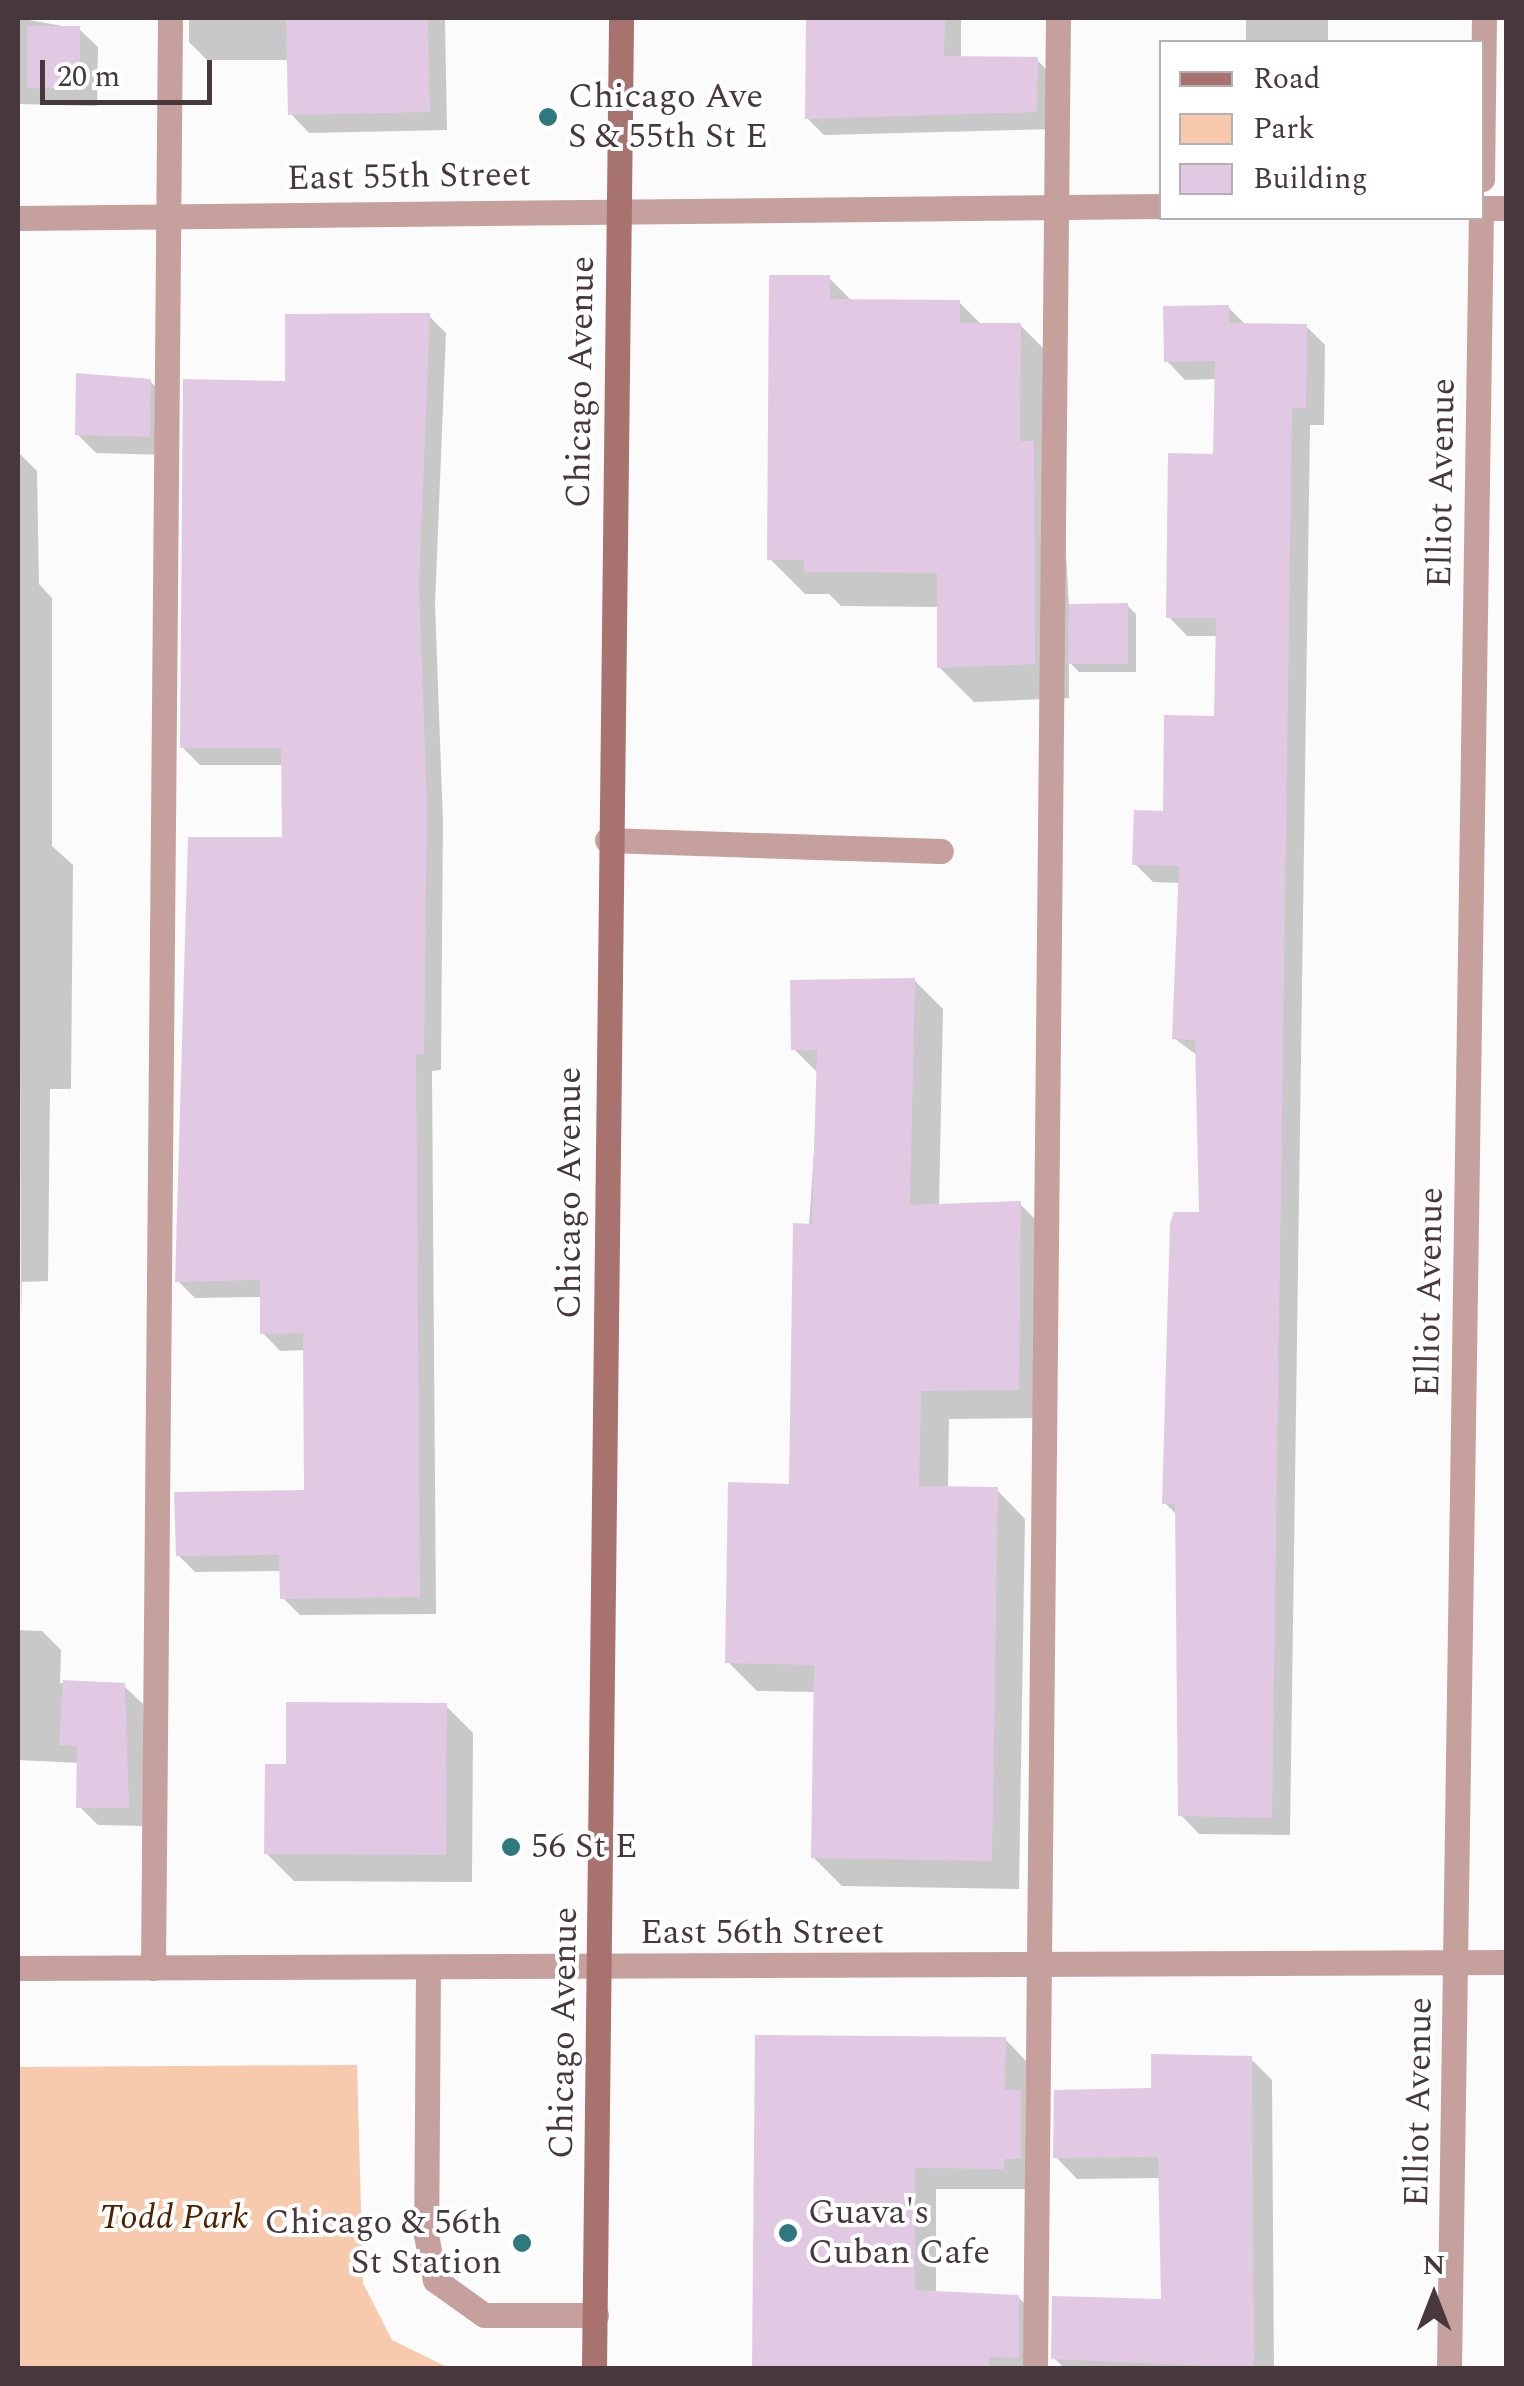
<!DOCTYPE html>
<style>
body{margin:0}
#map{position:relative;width:1524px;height:2386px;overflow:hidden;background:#fbfbfb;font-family:Spectral,serif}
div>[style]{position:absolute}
.green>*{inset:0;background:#f8caad}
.shadow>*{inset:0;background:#0003}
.building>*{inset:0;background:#e1c9e3}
.lane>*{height:25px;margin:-12.5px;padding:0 12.5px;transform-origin:12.5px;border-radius:12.5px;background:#c5a09c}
.street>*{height:25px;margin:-12.5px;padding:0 12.5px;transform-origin:12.5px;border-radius:12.5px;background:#c5a09c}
.secondary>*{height:25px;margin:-12.5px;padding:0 12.5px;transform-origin:12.5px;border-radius:12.5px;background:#a8736f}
.dots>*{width:28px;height:28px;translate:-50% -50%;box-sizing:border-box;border:5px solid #fff;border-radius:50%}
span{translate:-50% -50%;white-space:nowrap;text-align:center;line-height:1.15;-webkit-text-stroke:8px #fff;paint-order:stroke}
.poi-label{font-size:35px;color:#47383e}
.left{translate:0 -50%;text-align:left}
.right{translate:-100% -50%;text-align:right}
.street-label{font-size:35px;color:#47383e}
.park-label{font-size:35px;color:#4c2200;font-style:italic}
.frame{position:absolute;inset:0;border:20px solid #47383e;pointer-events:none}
.legend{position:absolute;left:1159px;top:40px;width:325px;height:180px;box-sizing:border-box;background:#fff;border:2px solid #b5afb2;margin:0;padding:12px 18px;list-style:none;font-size:30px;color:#47383e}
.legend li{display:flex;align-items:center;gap:20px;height:50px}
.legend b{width:50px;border:2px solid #b5afb2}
.north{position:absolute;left:1384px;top:2246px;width:100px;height:100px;-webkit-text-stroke:8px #fff;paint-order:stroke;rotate:0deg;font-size:28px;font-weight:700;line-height:40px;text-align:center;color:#47383e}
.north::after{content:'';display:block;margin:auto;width:35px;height:45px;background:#47383e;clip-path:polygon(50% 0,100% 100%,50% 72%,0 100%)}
.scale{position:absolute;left:40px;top:60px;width:172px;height:45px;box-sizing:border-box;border:5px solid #47383e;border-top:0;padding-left:12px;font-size:30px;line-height:35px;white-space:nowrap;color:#47383e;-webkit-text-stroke:8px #fff;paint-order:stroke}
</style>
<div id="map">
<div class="green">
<i style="clip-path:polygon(357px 2065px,363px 2283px,392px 2340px,449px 2368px,18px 2368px,18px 2067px)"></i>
</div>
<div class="shadow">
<i style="clip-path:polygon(18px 18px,79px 29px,98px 47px,97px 106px,18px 104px)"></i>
<i style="clip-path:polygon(189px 18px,445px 18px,447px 130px,309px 133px,291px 114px,289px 60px,207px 60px,189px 42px)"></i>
<i style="clip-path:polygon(806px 18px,961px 18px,961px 58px,1037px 60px,1054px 77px,1053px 129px,824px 135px,807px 118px)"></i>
<i style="clip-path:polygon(1246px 18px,1328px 18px,1328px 42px,1246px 42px)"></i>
<i style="clip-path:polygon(829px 278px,853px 302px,959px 302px,982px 325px,1020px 325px,1055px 360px,1069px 606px,1127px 605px,1136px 614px,1136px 672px,1079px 672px,1069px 662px,1069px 698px,974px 702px,939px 667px,939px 607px,841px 606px,829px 594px,805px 594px,770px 559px)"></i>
<i style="clip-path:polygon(1228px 307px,1246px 325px,1306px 326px,1325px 345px,1324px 425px,1310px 425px,1290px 1835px,1199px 1834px,1181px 1815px,1178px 1516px,1165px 1503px,1201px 1215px,1198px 1056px,1174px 1038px,1181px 883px,1153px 882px,1135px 864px,1216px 718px,1218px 636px,1187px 636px,1169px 617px,1216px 456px,1217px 379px,1185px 380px,1167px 361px)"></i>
<i style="clip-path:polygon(429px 316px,446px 333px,435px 604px,443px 823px,441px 1070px,432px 1071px,436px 1614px,300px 1615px,283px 1598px,282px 1571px,195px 1572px,178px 1555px,307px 1493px,306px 1350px,280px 1351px,263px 1333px,262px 1297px,195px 1298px,178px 1281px,285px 840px,283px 765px,200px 765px,182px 747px,287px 384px)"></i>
<i style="clip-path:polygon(150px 381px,168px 400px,168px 455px,96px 453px,77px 434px)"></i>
<i style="clip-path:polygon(18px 452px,37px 471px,39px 584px,52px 598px,52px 846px,73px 865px,71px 1089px,50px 1089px,48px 1281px,22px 1282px,21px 1321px)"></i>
<i style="clip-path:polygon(914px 980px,943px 1009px,939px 1207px,1020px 1204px,1049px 1233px,1047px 1418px,949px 1419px,948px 1489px,997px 1490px,1025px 1519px,1019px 1889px,842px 1886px,813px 1857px,816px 1692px,757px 1691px,728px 1662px,792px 1486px,819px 1074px,794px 1049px)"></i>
<i style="clip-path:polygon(18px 1630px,42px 1631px,61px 1650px,60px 1683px,124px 1686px,143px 1704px,146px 1826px,98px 1825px,79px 1806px,79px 1763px,18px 1760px)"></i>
<i style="clip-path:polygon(446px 1706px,473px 1733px,472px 1882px,294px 1881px,266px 1853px,289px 1766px)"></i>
<i style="clip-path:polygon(758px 2038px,1005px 2039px,1026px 2061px,1025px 2189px,936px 2189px,936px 2294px,1018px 2297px,1040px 2319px,1040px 2368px,755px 2368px)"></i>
<i style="clip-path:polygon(1251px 2059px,1272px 2080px,1274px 2368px,1064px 2368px,1054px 2358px,1164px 2302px,1161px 2178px,1077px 2179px,1056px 2157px,1153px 2091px)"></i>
</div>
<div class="building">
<i style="clip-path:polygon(286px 18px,428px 18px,430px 112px,288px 115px)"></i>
<i style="clip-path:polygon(806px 18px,945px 18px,944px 56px,1038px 57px,1037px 112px,805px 119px)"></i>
<i style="clip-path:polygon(27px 26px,80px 26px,80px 89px,27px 88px)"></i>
<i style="clip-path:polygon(769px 275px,830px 275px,830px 299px,960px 300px,960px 323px,1021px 323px,1020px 441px,1034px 441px,1035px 664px,937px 668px,937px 573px,804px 572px,804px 560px,767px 560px)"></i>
<i style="clip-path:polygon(1229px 305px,1229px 323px,1307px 324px,1306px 408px,1292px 408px,1272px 1818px,1178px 1816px,1175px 1504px,1162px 1504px,1170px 1224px,1174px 1212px,1199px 1212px,1195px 1040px,1172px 1039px,1179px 866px,1132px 865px,1134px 810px,1163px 811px,1164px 715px,1214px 716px,1216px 618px,1166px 618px,1168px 453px,1213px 454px,1215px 361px,1164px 362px,1163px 306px)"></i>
<i style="clip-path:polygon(430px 313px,419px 586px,427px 804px,424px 1054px,416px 1054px,420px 1597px,280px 1599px,279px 1555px,176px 1556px,174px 1492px,304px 1490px,303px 1333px,260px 1334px,260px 1280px,175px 1282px,188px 837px,282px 837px,281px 748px,180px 748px,183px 379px,285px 381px,285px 314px)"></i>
<i style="clip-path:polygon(76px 373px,151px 379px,150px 437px,75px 435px)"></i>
<i style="clip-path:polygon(1128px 603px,1128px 664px,1068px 664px,1069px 604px)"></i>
<i style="clip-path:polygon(915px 978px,910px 1205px,1021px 1201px,1019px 1390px,921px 1391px,919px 1486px,998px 1487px,992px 1861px,811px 1858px,814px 1665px,725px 1663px,728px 1482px,789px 1484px,793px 1223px,812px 1224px,817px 1050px,791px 1050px,790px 980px)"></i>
<i style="clip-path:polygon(63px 1680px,125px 1683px,129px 1808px,76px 1808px,77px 1746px,59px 1745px)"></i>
<i style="clip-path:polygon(286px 1702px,447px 1703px,446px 1855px,264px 1854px,265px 1764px,286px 1764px)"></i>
<i style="clip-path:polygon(755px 2035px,1006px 2037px,1005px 2090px,1021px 2090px,1021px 2159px,1005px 2159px,1004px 2169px,915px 2168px,915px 2290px,1019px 2295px,1019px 2358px,989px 2357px,989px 2368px,752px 2368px)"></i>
<i style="clip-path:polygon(1151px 2054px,1252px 2056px,1254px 2368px,1051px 2359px,1052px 2296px,1161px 2299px,1158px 2157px,1053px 2158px,1054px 2090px,1151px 2088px)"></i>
</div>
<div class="lane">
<i style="left:607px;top:840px;width:334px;rotate:1.9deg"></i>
<i style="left:153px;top:1968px;width:1950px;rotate:-89.5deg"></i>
<i style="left:428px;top:1968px;width:267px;rotate:90.4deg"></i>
<i style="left:426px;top:2235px;width:46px;rotate:78.7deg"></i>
<i style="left:435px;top:2280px;width:60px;rotate:35.5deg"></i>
<i style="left:484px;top:2315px;width:112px"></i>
<i style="left:1035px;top:2368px;width:2350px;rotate:-89.44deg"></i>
</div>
<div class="street">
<i style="left:1482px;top:179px;width:161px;rotate:-89.3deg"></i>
<i style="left:1482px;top:208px;width:24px"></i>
<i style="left:18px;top:218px;width:1144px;rotate:-0.6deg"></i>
<i style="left:18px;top:1968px;width:1488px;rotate:-0.23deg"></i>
<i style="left:1449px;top:2368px;width:2150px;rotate:-89.15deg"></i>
</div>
<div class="secondary">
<i style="left:594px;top:2368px;width:2350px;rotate:-89.34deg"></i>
</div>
<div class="dots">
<i style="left:548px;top:117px;background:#2f787e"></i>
<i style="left:511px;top:1847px;background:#2f787e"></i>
<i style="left:788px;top:2233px;background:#2f787e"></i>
<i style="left:522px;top:2243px;background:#2f787e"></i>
</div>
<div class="poi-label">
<span class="left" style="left:568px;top:117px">Chicago Ave<br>S &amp; 55th St E</span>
<span class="left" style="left:531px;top:1847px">56 St E</span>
<span class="left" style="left:808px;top:2233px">Guava's<br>Cuban Cafe</span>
<span class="right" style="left:502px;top:2243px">Chicago &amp; 56th<br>St Station</span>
</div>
<div class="street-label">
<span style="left:409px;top:177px;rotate:-1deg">East 55th Street</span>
<span style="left:581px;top:382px;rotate:-89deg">Chicago Avenue</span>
<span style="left:1442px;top:483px;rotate:-89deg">Elliot Avenue</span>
<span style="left:570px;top:1193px;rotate:-90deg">Chicago Avenue</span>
<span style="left:1430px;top:1292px;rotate:-89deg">Elliot Avenue</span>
<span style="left:762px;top:1933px">East 56th Street</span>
<span style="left:564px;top:2033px;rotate:-89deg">Chicago Avenue</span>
<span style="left:1419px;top:2102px;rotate:-89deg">Elliot Avenue</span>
</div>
<div class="park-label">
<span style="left:174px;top:2218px">Todd Park</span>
</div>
<div class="frame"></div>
<ul class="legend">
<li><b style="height:12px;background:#a8736f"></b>Road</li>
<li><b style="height:28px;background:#f8caad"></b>Park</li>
<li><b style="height:28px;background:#e1c9e3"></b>Building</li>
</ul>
<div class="north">N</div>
<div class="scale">20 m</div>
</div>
